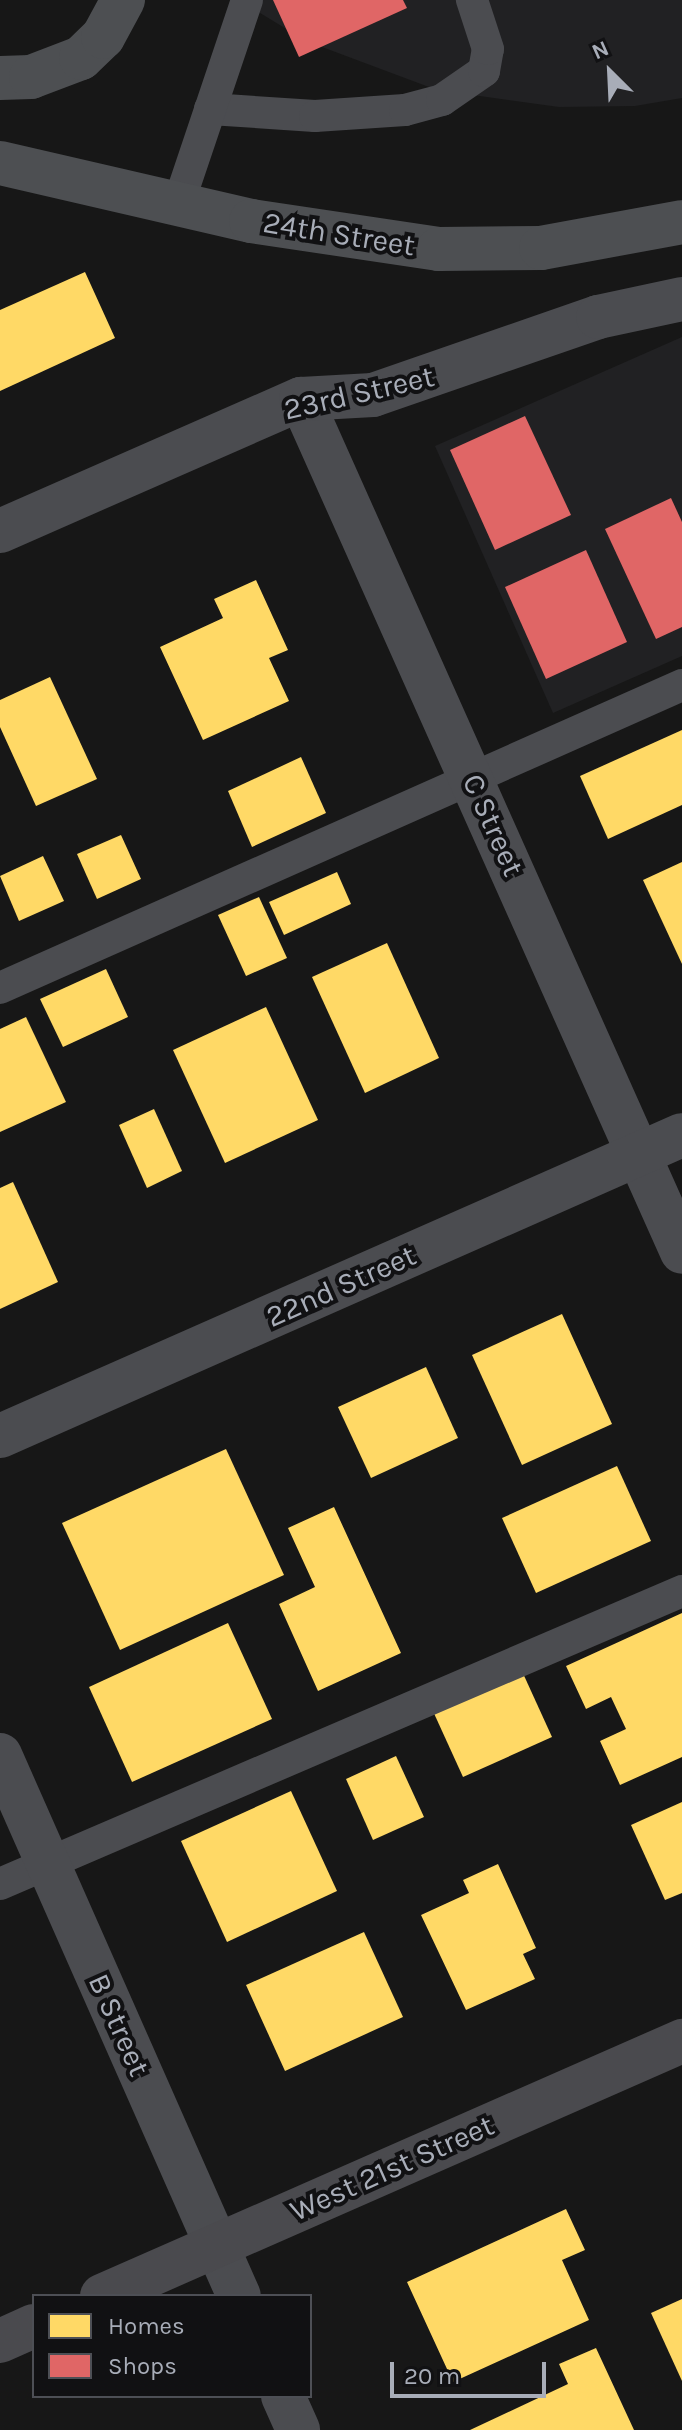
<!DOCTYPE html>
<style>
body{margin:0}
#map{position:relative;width:682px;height:2430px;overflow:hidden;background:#171717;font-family:Karla,sans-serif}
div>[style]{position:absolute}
.built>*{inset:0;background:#212123}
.homes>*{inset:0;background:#ffd966}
.shops>*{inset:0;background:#e06666}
.lane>*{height:32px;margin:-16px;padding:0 16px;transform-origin:16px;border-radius:16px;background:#4b4c50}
.street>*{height:44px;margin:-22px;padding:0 22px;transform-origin:22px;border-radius:22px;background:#4b4c50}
.secondary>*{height:44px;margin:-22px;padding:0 22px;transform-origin:22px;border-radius:22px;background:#4a4a4e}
.primary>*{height:44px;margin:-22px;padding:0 22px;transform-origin:22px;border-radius:22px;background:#4d4f52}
span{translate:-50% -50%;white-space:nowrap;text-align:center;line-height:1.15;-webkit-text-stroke:8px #111113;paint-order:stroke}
.street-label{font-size:30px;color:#a8adb8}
.legend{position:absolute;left:32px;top:2294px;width:280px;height:104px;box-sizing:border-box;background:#111113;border:2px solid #4d4f55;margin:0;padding:10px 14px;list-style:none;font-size:24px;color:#a8adb8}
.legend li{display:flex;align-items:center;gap:16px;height:40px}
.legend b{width:40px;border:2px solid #4d4f55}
.north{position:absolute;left:570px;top:32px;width:80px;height:80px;-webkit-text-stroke:6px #111113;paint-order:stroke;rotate:336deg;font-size:22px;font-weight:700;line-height:32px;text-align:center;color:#a8adb8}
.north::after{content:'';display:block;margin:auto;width:28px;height:36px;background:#a8adb8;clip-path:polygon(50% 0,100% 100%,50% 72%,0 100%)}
.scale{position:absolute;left:390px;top:2362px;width:156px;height:36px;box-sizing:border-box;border:4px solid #a8adb8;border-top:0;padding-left:10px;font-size:24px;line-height:28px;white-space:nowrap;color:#a8adb8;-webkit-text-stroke:6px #111113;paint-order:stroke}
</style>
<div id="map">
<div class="built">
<i style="clip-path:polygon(239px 0,682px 0,682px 98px,635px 106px,559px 107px,437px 90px,306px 41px)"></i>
<i style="clip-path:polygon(682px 337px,682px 656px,553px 713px,435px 446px)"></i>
</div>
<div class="homes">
<i style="clip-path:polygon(85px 272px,115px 338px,0 391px,0 310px)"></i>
<i style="clip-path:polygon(256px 580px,288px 650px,269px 658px,289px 701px,203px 740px,160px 647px,223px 618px,214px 599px)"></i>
<i style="clip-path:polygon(50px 677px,97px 779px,36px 806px,0 727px,0 700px)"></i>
<i style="clip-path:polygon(682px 730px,682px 805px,608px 839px,580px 776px)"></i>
<i style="clip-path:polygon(301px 757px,326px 813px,252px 847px,228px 791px)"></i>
<i style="clip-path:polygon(121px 835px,141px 879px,97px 899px,77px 854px)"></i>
<i style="clip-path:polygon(43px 856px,64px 901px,19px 921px,0 876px)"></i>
<i style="clip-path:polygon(682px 862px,682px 964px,643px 880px)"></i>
<i style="clip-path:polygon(337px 872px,351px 904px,284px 935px,269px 902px)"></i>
<i style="clip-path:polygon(259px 897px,287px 958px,246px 976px,218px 915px)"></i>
<i style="clip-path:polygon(387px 943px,439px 1058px,365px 1093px,312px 977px)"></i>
<i style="clip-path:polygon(106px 969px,128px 1017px,63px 1047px,40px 999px)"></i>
<i style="clip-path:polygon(266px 1007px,318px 1120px,225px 1163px,173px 1050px)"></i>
<i style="clip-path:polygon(26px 1017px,66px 1102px,0 1132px,0 1029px)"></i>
<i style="clip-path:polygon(154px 1109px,182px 1171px,147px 1188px,119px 1125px)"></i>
<i style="clip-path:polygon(13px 1182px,58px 1282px,0 1309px,0 1188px)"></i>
<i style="clip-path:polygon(562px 1314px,612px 1424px,522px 1465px,472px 1355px)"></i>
<i style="clip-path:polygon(426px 1367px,458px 1438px,371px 1478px,338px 1407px)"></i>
<i style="clip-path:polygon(226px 1449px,284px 1575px,120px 1650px,62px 1523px)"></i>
<i style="clip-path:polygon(617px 1466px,651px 1541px,536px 1593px,502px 1518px)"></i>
<i style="clip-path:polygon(334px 1507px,401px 1653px,318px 1691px,279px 1604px,315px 1587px,288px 1528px)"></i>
<i style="clip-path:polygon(682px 1613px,682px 1757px,620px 1785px,600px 1741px,626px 1729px,611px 1697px,586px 1709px,566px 1666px)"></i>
<i style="clip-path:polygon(228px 1623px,272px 1719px,132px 1782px,89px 1687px)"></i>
<i style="clip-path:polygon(521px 1669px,552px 1737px,463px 1777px,432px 1709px)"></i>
<i style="clip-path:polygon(396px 1756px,424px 1817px,373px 1840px,346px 1779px)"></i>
<i style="clip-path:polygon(291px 1791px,337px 1891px,227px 1942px,181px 1841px)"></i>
<i style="clip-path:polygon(682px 1802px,682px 1893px,665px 1900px,631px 1825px)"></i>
<i style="clip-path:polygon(498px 1864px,536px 1948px,523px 1954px,535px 1979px,466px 2010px,421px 1915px,469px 1893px,463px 1880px)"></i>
<i style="clip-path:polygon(364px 1932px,403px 2017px,285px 2071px,246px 1985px)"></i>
<i style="clip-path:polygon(566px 2209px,585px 2250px,562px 2260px,589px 2320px,453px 2382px,407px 2282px)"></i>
<i style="clip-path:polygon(682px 2299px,682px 2381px,651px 2313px)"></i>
<i style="clip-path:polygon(596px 2348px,634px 2430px,470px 2430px,568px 2384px,559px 2364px)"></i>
</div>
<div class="shops">
<i style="clip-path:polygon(273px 0,403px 0,407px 8px,299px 57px)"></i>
<i style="clip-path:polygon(525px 416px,571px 515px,495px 550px,450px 450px)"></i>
<i style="clip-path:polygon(671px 498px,682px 522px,682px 627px,656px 639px,605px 529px)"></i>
<i style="clip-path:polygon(586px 550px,627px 642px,546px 679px,505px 587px)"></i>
</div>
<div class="lane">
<i style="left:210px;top:109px;width:105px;rotate:3.8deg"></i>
<i style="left:315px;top:116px;width:90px;rotate:-3.8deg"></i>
<i style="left:405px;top:110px;width:38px;rotate:-15deg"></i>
<i style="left:442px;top:100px;width:51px;rotate:-34.6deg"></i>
<i style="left:484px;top:71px;width:22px;rotate:-80deg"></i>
<i style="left:488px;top:49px;width:52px;rotate:-108.1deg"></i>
<i style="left:178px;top:205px;width:216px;rotate:-71.4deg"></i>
<i style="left:0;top:988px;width:746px;rotate:-23.95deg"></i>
<i style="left:0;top:1884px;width:742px;rotate:-23.25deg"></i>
</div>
<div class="street">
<i style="left:301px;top:399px;width:934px;rotate:65.93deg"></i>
<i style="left:0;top:531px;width:329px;rotate:-23.7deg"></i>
<i style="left:301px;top:399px;width:72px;rotate:-3.2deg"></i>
<i style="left:373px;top:395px;width:238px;rotate:-19.1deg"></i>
<i style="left:598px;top:317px;width:86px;rotate:-12.1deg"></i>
<i style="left:0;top:1436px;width:745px;rotate:-23.81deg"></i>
<i style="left:0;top:1755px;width:591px;rotate:66.17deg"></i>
<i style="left:283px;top:2396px;width:37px;rotate:66deg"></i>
</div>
<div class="secondary">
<i style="left:102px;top:2296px;width:634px;rotate:-23.73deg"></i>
<i style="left:0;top:2341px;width:37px;rotate:-24deg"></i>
</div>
<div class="primary">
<i style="left:0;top:78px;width:31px;rotate:-2deg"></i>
<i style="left:31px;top:77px;width:53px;rotate:-20.8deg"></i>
<i style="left:81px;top:58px;width:30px;rotate:-44deg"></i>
<i style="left:103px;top:37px;width:42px;rotate:-61.6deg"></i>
<i style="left:0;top:163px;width:258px;rotate:13deg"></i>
<i style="left:251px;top:221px;width:190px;rotate:8.5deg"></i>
<i style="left:439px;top:249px;width:102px;rotate:-0.6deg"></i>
<i style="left:541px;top:248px;width:143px;rotate:-10.4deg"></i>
</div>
<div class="street-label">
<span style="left:339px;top:234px;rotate:9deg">24th Street</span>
<span style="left:359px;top:393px;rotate:-13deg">23rd Street</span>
<span style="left:493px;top:825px;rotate:66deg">C Street</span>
<span style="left:341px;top:1286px;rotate:-24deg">22nd Street</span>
<span style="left:119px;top:2025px;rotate:66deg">B Street</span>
<span style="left:392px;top:2168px;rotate:-24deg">West 21st Street</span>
</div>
<ul class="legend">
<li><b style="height:22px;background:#ffd966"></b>Homes</li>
<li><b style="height:22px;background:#e06666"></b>Shops</li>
</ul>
<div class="north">N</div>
<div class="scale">20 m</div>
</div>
